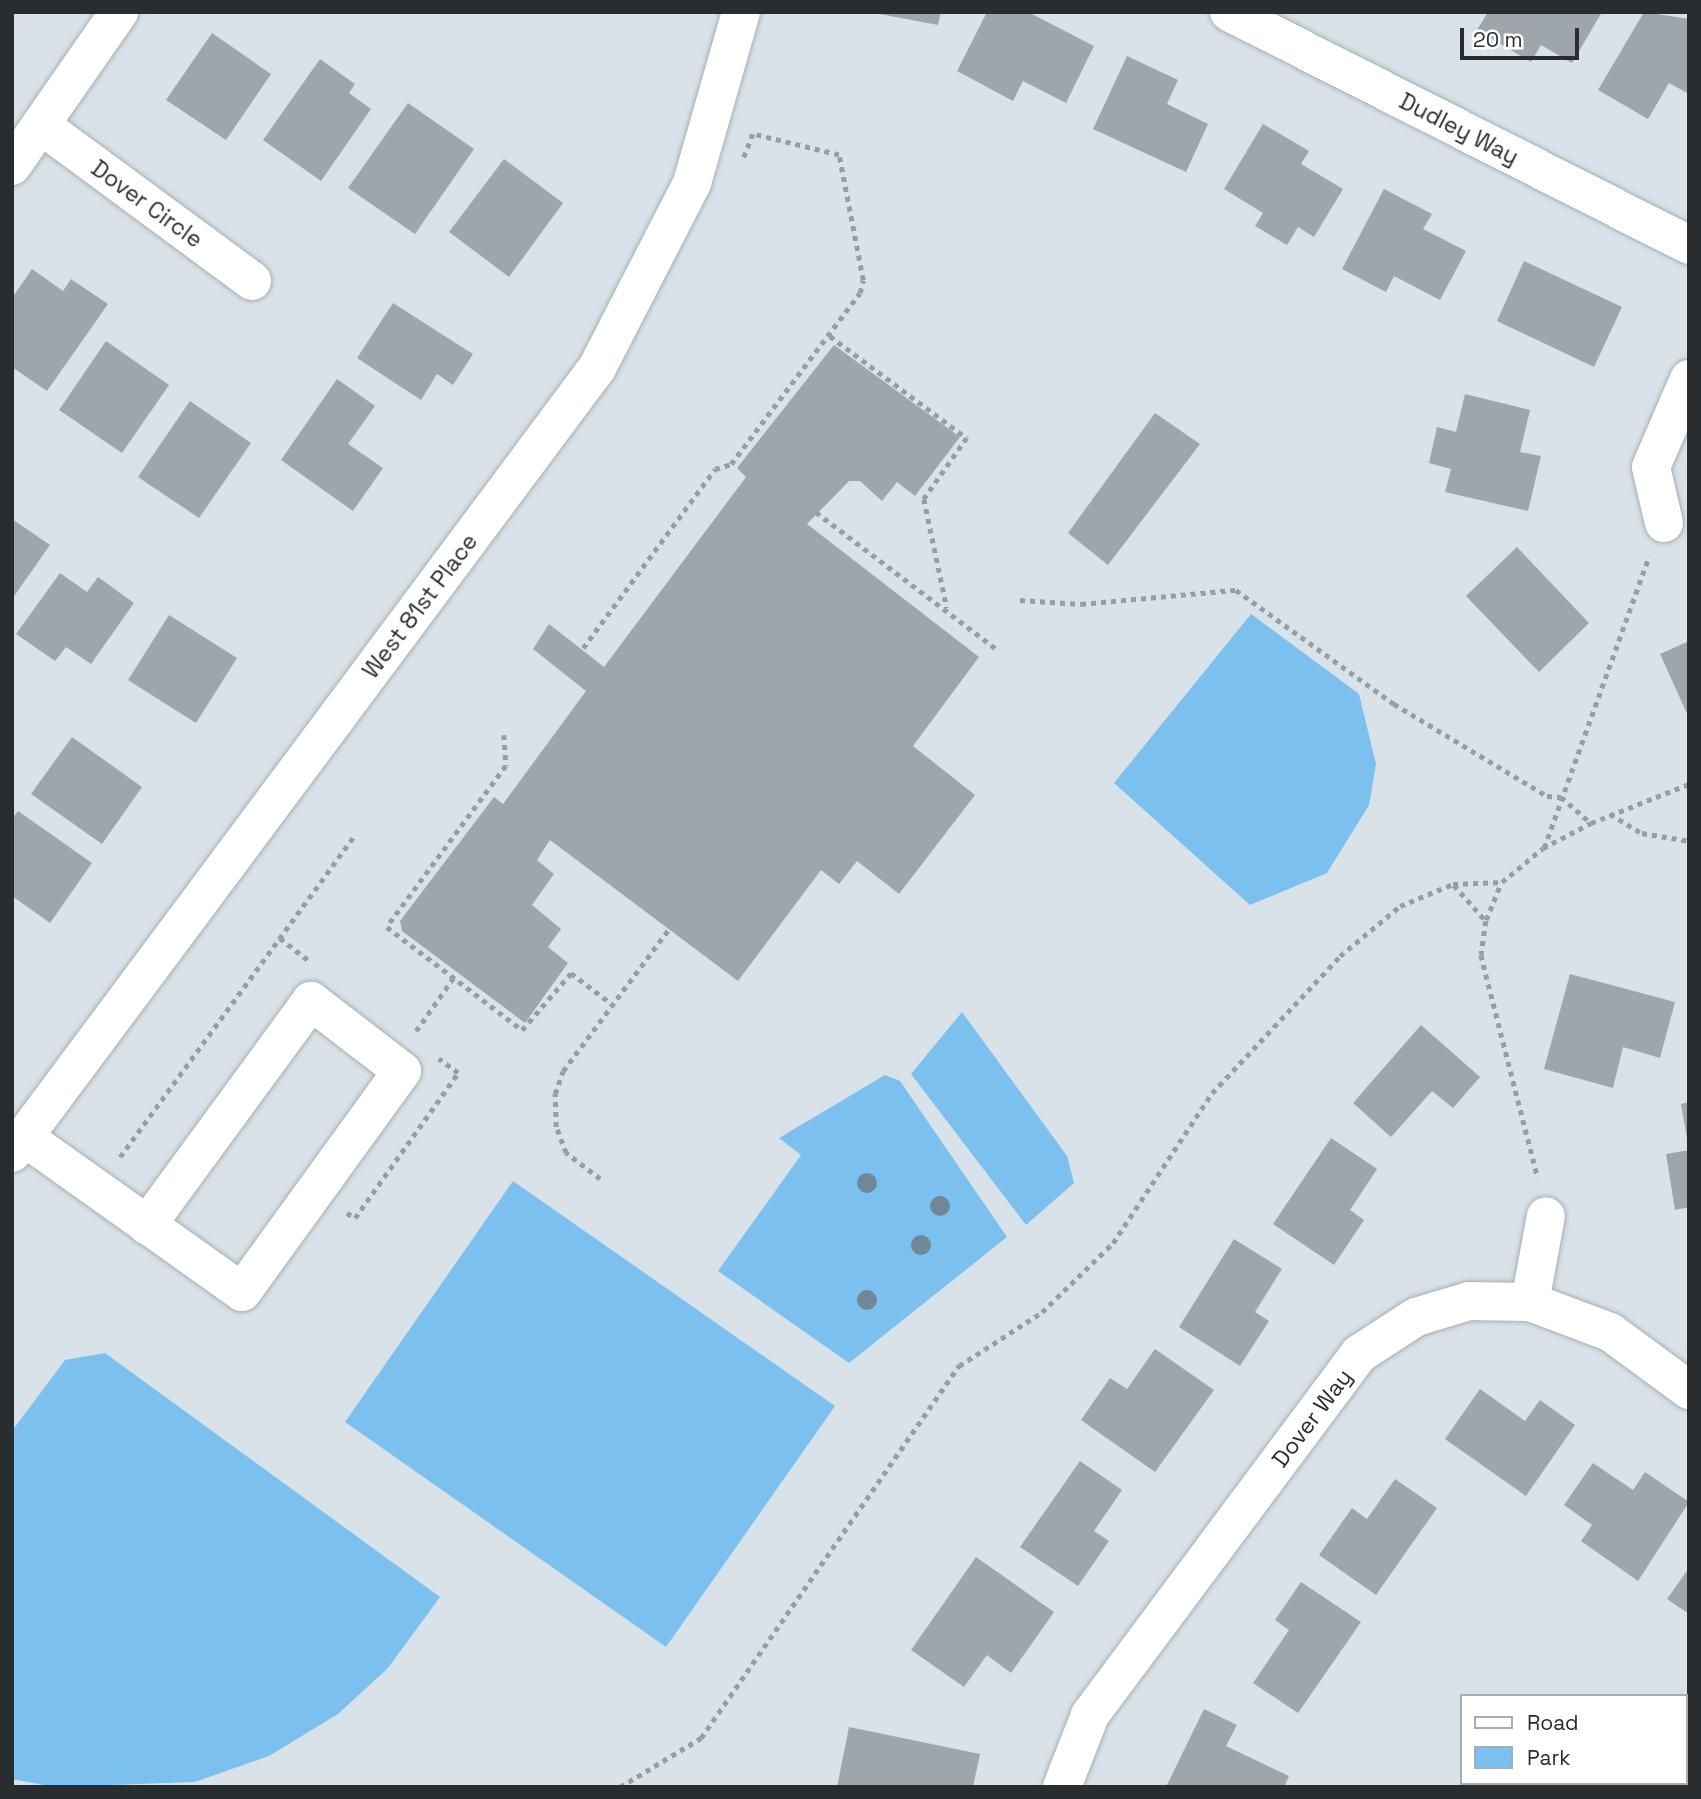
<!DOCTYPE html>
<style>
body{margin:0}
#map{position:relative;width:1701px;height:1799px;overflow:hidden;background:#d9e2e8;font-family:"Space Grotesk",sans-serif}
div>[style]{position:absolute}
.green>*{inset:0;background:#7cc0ef}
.building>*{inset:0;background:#9ea6ac}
.path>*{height:4.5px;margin-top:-2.25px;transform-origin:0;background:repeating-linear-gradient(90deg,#979ea3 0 5px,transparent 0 10px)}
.roads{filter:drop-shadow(0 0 2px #a7afb5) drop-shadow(0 0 2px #a7afb5)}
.minor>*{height:38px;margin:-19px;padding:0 19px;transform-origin:19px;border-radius:19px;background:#fff}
.trees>*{width:20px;height:20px;margin:-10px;border-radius:50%;background:#708796}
span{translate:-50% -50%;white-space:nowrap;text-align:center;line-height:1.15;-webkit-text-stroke:5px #fff;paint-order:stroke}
.street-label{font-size:23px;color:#292d2f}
.frame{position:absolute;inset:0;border:14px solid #292d2f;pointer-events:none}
.legend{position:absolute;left:1460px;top:1694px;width:228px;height:91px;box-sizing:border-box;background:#fff;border:2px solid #a9abac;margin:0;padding:9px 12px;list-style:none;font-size:21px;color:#292d2f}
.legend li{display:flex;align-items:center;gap:14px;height:35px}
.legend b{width:35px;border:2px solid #a9abac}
.scale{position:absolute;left:1460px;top:28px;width:119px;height:32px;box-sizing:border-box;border:4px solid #292d2f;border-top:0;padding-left:9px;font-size:21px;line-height:24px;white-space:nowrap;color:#292d2f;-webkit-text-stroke:5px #fff;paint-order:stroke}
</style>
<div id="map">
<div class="green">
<i style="clip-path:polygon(1251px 614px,1359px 694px,1376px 764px,1369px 805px,1327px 873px,1250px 905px,1114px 783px)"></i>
<i style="clip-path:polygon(962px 1012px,1067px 1156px,1074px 1183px,1026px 1225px,911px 1074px)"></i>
<i style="clip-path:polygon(885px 1075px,900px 1081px,1007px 1237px,849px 1363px,718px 1271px,801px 1155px,779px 1138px)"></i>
<i style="clip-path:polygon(513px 1181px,835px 1406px,666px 1647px,345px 1422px)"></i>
<i style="clip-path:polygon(105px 1353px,440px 1597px,388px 1668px,338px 1714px,269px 1756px,195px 1782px,54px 1787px,12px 1779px,12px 1431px,65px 1360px)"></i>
</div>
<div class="building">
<i style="clip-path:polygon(869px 12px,941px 12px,938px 25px)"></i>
<i style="clip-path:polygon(987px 12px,1028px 12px,1094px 46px,1066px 103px,1023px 81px,1013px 101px,957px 71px)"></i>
<i style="clip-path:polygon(1488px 12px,1602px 12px,1572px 63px,1541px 45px,1531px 62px,1477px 30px)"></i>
<i style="clip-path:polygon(1644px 12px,1689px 19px,1689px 94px,1669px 83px,1648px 119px,1598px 90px)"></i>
<i style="clip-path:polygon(212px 33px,271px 74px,226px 140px,166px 100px)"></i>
<i style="clip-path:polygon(1127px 56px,1178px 80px,1167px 104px,1208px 124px,1186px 172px,1093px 129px)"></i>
<i style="clip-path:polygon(320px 59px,355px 84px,349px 93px,371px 109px,321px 181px,263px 140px)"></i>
<i style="clip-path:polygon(408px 103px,474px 149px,415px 234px,348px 188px)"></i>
<i style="clip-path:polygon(1263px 124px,1309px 151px,1301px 164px,1343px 189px,1314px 237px,1298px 227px,1287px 245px,1255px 226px,1263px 213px,1224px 189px)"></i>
<i style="clip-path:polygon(504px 159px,563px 203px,509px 277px,449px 232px)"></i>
<i style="clip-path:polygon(1384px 189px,1432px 214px,1423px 229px,1466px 251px,1440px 300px,1394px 276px,1386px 292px,1342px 269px)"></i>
<i style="clip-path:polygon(1524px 261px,1622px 307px,1594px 367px,1497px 321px)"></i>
<i style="clip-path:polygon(32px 269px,63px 291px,71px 279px,108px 304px,47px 391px,12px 367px,12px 298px)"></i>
<i style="clip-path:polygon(393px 303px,473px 354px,453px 385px,437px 374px,421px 400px,357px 358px)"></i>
<i style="clip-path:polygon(106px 341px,169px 385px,122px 453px,59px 410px)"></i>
<i style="clip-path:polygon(834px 345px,960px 437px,915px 496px,897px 482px,882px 501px,860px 481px,849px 481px,807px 524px,979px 657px,913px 746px,975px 795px,899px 894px,857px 861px,839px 884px,821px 870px,738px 981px,550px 840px,537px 860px,554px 874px,532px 905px,561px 929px,548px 947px,568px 963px,525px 1023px,402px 931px,400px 921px,494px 797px,503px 804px,586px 691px,533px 649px,549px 624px,604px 667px,746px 477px,737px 468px)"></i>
<i style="clip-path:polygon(337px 379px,375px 406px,348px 444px,383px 468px,353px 511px,281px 460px)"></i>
<i style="clip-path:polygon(1465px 394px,1530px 410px,1520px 452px,1541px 456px,1528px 511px,1445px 492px,1451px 469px,1429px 463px,1437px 427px,1456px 432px)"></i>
<i style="clip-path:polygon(190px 401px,251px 443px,199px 518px,138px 477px)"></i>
<i style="clip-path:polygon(1155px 413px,1200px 444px,1108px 565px,1068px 533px)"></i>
<i style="clip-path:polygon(12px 519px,50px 545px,12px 599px)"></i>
<i style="clip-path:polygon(1517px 547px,1589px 623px,1539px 672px,1466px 596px)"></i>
<i style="clip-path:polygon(60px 573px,87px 592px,98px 577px,134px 603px,91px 664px,66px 647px,55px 661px,16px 634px)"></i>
<i style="clip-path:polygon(169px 615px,237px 658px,196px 723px,128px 680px)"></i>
<i style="clip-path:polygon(1689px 641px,1689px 718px,1660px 654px)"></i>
<i style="clip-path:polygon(72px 737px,142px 787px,102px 844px,31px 794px)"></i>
<i style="clip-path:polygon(18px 811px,92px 863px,50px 923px,12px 896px,12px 819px)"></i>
<i style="clip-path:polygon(1570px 974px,1675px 1002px,1660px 1058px,1623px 1047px,1613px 1088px,1544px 1069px)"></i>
<i style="clip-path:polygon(1421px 1025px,1480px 1077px,1453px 1108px,1432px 1091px,1391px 1137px,1353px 1103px)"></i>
<i style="clip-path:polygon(1689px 1102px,1689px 1139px,1687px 1139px,1681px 1104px)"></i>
<i style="clip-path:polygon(1331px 1138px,1377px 1169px,1350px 1210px,1364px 1220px,1334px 1265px,1273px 1224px)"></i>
<i style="clip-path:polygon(1689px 1150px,1689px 1207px,1675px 1210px,1666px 1154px)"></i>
<i style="clip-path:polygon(1234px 1239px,1282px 1269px,1255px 1312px,1269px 1321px,1240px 1366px,1179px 1327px)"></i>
<i style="clip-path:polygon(1155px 1349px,1214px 1390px,1155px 1472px,1081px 1420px,1110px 1378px,1127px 1389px)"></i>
<i style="clip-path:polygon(1480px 1389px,1525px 1421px,1540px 1400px,1575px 1425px,1526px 1496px,1445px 1439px)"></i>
<i style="clip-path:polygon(1080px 1461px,1122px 1490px,1094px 1531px,1109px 1541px,1078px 1586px,1020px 1547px)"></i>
<i style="clip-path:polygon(1593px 1463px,1633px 1490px,1645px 1472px,1689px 1502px,1638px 1581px,1581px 1541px,1592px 1525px,1564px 1505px)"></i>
<i style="clip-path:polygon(1395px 1479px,1437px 1508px,1376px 1595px,1319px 1555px,1352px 1508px,1367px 1519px)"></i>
<i style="clip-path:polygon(976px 1557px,1054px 1612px,1011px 1673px,987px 1655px,964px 1687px,911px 1650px)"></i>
<i style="clip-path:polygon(1689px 1568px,1689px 1614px,1667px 1599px)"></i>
<i style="clip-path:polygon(1301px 1582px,1361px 1622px,1298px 1713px,1253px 1683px,1289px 1630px,1275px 1620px)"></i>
<i style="clip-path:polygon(1204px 1709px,1237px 1725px,1226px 1746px,1289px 1776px,1284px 1787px,1166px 1787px)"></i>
<i style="clip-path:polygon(849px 1727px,980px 1754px,973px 1787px,837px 1787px)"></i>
</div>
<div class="path">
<i style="left:830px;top:336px;width:171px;rotate:36.7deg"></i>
<i style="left:967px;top:438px;width:75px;rotate:125.2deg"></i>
<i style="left:924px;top:499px;width:111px;rotate:78.1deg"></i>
<i style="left:816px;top:512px;width:225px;rotate:37.2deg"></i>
<i style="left:1020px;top:600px;width:61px;rotate:3.8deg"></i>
<i style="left:1081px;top:604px;width:156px;rotate:-5.2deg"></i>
<i style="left:1236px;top:590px;width:195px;rotate:35.8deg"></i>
<i style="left:1394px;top:704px;width:179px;rotate:31deg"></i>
<i style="left:1547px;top:796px;width:14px;rotate:4deg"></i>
<i style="left:1561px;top:797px;width:40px;rotate:41deg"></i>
<i style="left:583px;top:648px;width:222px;rotate:-53.6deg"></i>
<i style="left:715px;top:469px;width:17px;rotate:-17deg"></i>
<i style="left:731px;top:464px;width:214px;rotate:-53deg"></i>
<i style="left:860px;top:293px;width:13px;rotate:-77deg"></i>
<i style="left:863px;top:280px;width:127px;rotate:-100.9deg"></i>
<i style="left:839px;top:155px;width:89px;rotate:-166.3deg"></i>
<i style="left:753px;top:134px;width:30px;rotate:111deg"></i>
<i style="left:504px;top:735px;width:31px;rotate:86deg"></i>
<i style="left:506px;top:766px;width:200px;rotate:126.5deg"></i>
<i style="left:387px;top:927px;width:170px;rotate:37.3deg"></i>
<i style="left:522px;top:1030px;width:75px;rotate:-49.3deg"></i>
<i style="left:571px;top:973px;width:51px;rotate:37.1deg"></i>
<i style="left:1610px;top:814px;width:37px;rotate:31deg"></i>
<i style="left:1642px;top:833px;width:48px;rotate:9.7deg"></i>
<i style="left:1544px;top:848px;width:310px;rotate:-70.2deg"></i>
<i style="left:1454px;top:885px;width:48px;rotate:48.4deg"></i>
<i style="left:1486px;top:921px;width:34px;rotate:98deg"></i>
<i style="left:1481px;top:955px;width:230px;rotate:75.7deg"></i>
<i style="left:1486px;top:920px;width:40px;rotate:-68deg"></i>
<i style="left:280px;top:938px;width:37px;rotate:38deg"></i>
<i style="left:416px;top:1031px;width:66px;rotate:-54.9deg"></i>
<i style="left:120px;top:1157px;width:397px;rotate:-53.9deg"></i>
<i style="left:600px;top:1179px;width:43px;rotate:-142.6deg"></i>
<i style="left:566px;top:1153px;width:28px;rotate:-111deg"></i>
<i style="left:556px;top:1127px;width:33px;rotate:-92deg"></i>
<i style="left:555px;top:1094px;width:24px;rotate:-71deg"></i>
<i style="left:563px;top:1071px;width:177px;rotate:-53.3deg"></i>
<i style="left:347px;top:1213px;width:9px;rotate:32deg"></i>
<i style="left:355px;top:1218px;width:178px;rotate:-54.6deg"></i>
<i style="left:458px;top:1073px;width:24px;rotate:-144deg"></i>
<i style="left:620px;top:1787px;width:95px;rotate:-31.2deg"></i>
<i style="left:701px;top:1738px;width:453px;rotate:-55.3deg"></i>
<i style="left:959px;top:1366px;width:99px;rotate:-33deg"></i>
<i style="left:1042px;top:1312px;width:99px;rotate:-44.2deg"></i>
<i style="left:1113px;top:1243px;width:180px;rotate:-56.6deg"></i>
<i style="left:1212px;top:1093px;width:187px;rotate:-46.9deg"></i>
<i style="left:1340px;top:956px;width:78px;rotate:-39.8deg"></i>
<i style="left:1400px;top:906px;width:57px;rotate:-22.5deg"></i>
<i style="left:1453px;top:884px;width:49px;rotate:-2.3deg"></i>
<i style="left:1502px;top:882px;width:53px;rotate:-39.7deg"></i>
<i style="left:1543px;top:848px;width:54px;rotate:-27.5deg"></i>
<i style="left:1591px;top:823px;width:105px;rotate:-21.7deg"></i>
</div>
<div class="roads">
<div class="minor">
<i style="left:1229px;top:12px;width:516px;rotate:26.86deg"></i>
<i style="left:42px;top:126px;width:261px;rotate:36.4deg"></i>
<i style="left:12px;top:166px;width:188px;rotate:-55.2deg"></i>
<i style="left:1664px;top:523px;width:57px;rotate:-103.1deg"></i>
<i style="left:1651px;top:467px;width:96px;rotate:-66.6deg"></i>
<i style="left:24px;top:1137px;width:267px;rotate:35.4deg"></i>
<i style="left:242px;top:1292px;width:273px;rotate:-54.1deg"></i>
<i style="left:402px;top:1071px;width:115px;rotate:-142.4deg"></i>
<i style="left:311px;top:1001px;width:278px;rotate:126.2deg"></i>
<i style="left:12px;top:1153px;width:979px;rotate:-53.31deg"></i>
<i style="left:597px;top:368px;width:208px;rotate:-62.8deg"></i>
<i style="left:692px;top:183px;width:178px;rotate:-74deg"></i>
<i style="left:1530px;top:1302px;width:87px;rotate:-79.5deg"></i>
<i style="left:1062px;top:1787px;width:77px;rotate:-68.7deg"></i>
<i style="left:1090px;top:1715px;width:450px;rotate:-53.3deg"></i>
<i style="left:1359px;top:1354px;width:68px;rotate:-33deg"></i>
<i style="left:1416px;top:1317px;width:55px;rotate:-16.8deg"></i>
<i style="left:1469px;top:1301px;width:61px;rotate:0.9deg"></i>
<i style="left:1530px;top:1302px;width:85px;rotate:20.6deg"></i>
<i style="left:1610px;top:1332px;width:98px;rotate:36.3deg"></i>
</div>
</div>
<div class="trees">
<i style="left:867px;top:1183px"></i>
<i style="left:940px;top:1206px"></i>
<i style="left:921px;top:1245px"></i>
<i style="left:867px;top:1300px"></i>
</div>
<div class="street-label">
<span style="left:1459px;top:129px;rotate:27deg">Dudley Way</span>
<span style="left:147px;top:204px;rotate:36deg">Dover Circle</span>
<span style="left:420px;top:606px;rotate:-53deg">West 81st Place</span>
<span style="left:1312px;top:1418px;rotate:-53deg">Dover Way</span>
</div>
<div class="frame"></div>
<ul class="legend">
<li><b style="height:9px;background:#fff"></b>Road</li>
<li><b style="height:19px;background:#7cc0ef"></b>Park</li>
</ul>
<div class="scale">20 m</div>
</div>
